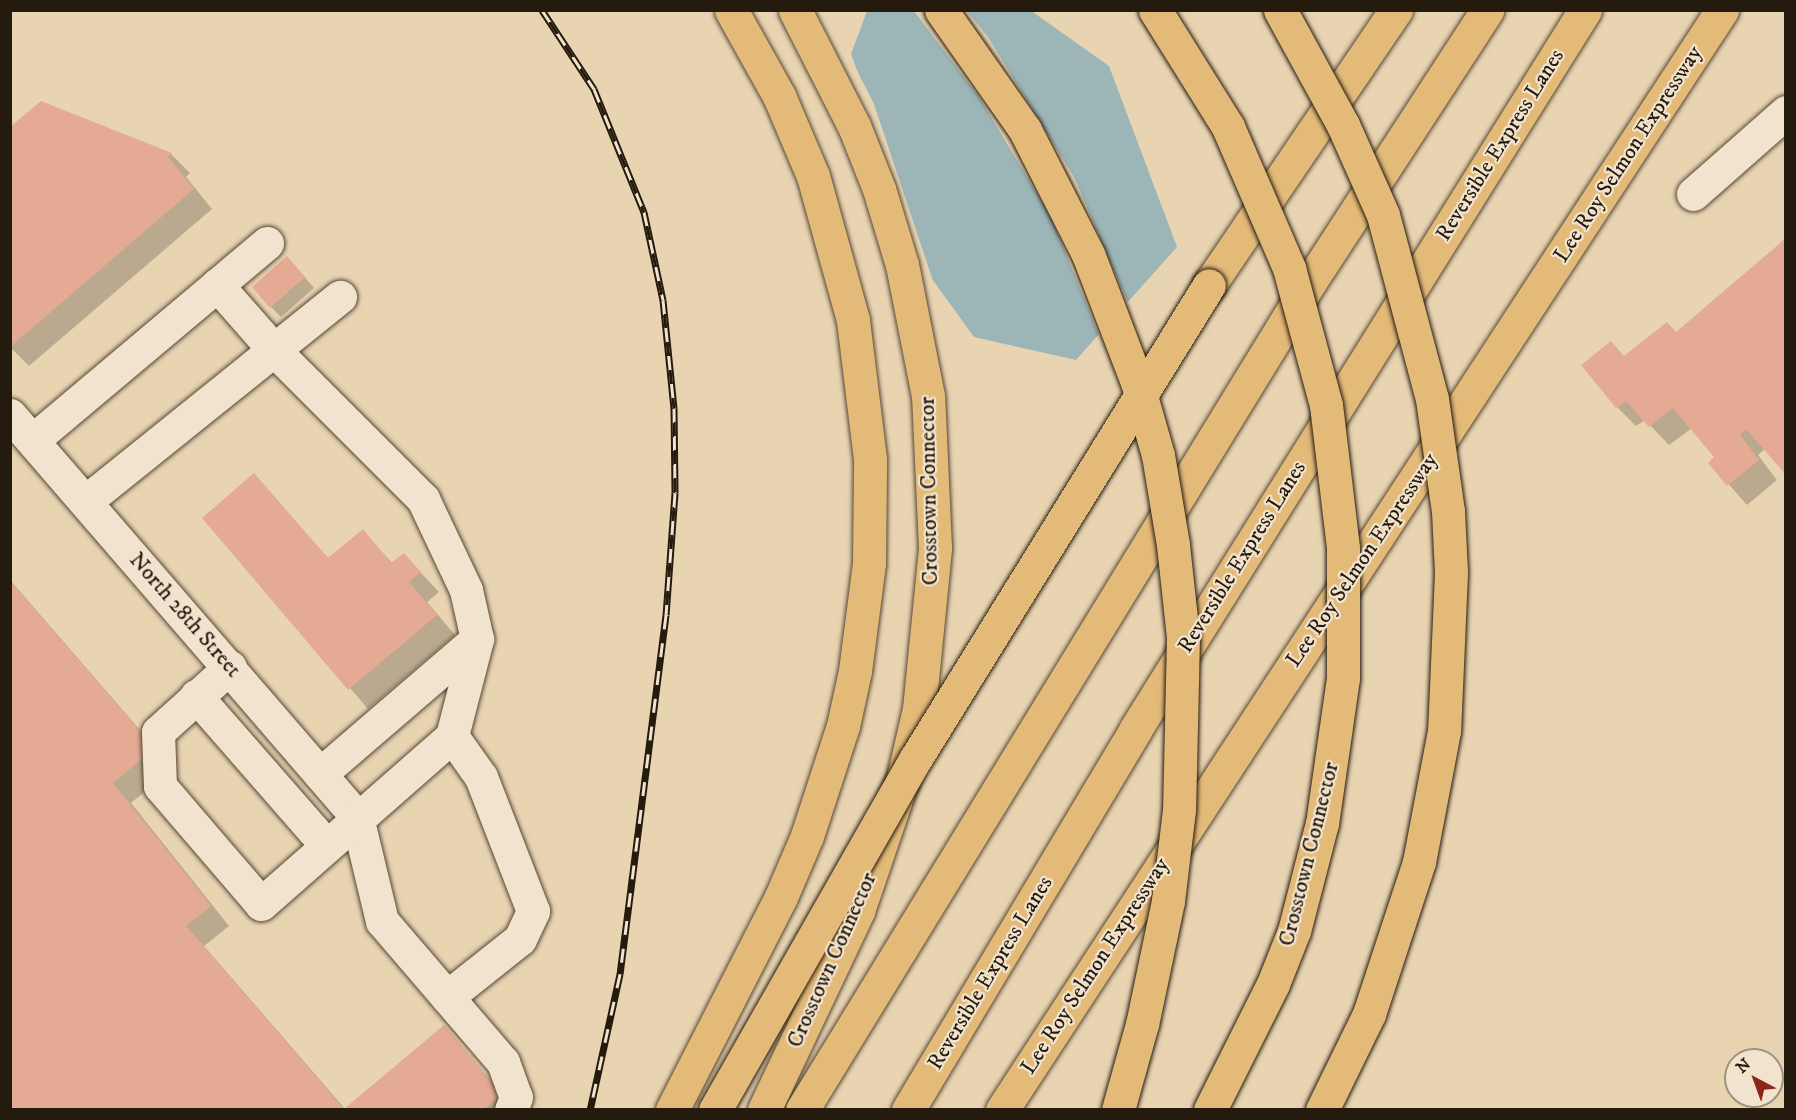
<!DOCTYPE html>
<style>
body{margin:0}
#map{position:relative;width:1796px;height:1120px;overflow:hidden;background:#e9d4b2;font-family:"IM FELL DW Pica",serif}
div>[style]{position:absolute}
.water>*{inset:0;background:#9cb5b7}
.pier>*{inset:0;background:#e9d4b2}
.shadow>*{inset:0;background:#0003}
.building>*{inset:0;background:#e4aa94}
.roads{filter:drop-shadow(0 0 2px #554837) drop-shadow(0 0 2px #554837)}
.minor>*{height:33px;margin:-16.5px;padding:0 16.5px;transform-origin:16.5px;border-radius:16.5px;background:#f1e3cd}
.highway>*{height:33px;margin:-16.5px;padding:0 16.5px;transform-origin:16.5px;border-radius:16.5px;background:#e4ba79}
.rail>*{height:7px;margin-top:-3.5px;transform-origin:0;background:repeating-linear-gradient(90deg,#f1e3cd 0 14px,#241a0e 0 28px);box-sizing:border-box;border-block:2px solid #241a0e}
.bridges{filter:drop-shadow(0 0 2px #241a0e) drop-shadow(0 0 2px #241a0e)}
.highway-bridge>*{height:33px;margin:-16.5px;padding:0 16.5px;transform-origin:16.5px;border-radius:16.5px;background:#e4ba79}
span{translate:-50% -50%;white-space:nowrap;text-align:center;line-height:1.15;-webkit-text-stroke:4.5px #f1e3cd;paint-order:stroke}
.street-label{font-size:22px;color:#241a0e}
.frame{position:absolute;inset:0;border:12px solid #241a0e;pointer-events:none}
.north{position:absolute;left:1724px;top:1048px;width:60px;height:60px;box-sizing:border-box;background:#f1e3cd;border:2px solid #9f9381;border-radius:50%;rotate:319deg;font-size:16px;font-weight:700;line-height:24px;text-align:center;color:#241a0e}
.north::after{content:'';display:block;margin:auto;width:21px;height:27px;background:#8f2418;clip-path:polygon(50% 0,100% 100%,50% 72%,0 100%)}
</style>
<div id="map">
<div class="water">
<i style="clip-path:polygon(1030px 10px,1109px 66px,1177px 247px,1076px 360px,974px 337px,932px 279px,851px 54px,867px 11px)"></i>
</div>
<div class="pier">
<i style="clip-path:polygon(914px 11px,967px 11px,988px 37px,1074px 177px,1129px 305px,1100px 338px,1051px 217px,979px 97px)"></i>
<i style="clip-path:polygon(848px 53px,874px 104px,936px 290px,929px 280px)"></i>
</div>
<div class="shadow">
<i style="clip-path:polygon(41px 102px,171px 154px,190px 173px,186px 177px,212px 209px,29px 366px,10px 347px,10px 129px)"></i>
<i style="clip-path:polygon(297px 268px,314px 288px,281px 317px,271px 307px)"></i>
<i style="clip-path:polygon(1667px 324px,1765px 449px,1758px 455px,1777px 480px,1747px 505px,1710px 463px,1716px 457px,1692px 428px,1669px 445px,1645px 420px,1636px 426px,1617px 407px,1625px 357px)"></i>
<i style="clip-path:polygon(254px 476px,329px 559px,363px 531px,393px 564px,404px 555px,439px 592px,427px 602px,455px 635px,368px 709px,204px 518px)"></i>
<i style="clip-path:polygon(10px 580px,173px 768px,131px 803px,229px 926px,204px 946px,346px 1110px,10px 1110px)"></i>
<i style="clip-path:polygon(444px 1027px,516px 1110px,346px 1110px)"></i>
</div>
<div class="building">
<i style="clip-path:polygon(41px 101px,172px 153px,168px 157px,194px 189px,10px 347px,10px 127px)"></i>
<i style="clip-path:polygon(1786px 238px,1786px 475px,1746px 429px,1740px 435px,1759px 460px,1727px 486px,1708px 463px,1714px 457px,1673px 408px,1649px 427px,1626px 401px,1616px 408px,1581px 365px,1611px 341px,1624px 356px,1667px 322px,1676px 332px)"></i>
<i style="clip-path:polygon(287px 256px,305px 277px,270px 308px,252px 287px)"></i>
<i style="clip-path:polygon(254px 473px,328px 558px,363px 529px,391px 563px,404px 553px,421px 572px,409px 582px,437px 615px,348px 690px,202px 518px)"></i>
<i style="clip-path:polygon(10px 581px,155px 748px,113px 783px,211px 906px,186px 926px,344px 1109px,444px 1025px,502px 1094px,483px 1110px,10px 1110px)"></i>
</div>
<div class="roads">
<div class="minor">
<i style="left:1693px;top:194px;width:124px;rotate:-41.4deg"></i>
<i style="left:267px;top:243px;width:65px;rotate:140deg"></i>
<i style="left:217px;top:285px;width:86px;rotate:48.8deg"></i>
<i style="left:274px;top:350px;width:211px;rotate:45deg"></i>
<i style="left:423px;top:499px;width:101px;rotate:64.7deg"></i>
<i style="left:466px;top:590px;width:50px;rotate:77.3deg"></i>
<i style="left:477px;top:639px;width:207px;rotate:139.3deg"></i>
<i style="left:10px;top:415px;width:531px;rotate:49.2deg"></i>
<i style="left:357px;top:817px;width:107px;rotate:76.5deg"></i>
<i style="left:382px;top:921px;width:186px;rotate:49.4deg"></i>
<i style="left:503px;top:1062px;width:37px;rotate:70deg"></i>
<i style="left:516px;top:1097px;width:14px;rotate:111deg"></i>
<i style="left:33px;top:440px;width:241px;rotate:-40.1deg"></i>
<i style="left:86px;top:501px;width:326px;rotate:-38.8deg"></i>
<i style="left:230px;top:667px;width:97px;rotate:137.9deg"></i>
<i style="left:158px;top:732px;width:54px;rotate:87.9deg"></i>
<i style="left:160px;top:786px;width:155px;rotate:49.4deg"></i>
<i style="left:261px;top:904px;width:254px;rotate:-41.3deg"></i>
<i style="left:452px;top:736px;width:100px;rotate:-75.5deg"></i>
<i style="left:196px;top:696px;width:198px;rotate:48.9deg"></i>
<i style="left:447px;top:997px;width:93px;rotate:-38.5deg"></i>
<i style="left:520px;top:939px;width:31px;rotate:-65deg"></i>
<i style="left:533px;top:911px;width:144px;rotate:-111.2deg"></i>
<i style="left:481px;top:777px;width:50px;rotate:-125.3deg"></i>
</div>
<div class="highway">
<i style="left:1209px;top:285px;width:333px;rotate:-55.8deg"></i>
<i style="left:672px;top:1110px;width:239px;rotate:-62.9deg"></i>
<i style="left:781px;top:897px;width:66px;rotate:-66.9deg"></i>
<i style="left:807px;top:836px;width:116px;rotate:-71.9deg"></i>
<i style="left:843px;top:726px;width:56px;rotate:-77.7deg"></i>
<i style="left:855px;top:671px;width:109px;rotate:-82.6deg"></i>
<i style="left:869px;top:563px;width:104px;rotate:-89.4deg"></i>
<i style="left:870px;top:459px;width:140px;rotate:-97deg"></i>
<i style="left:853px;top:320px;width:149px;rotate:-105.5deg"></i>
<i style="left:813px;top:176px;width:87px;rotate:-113deg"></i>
<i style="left:779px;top:96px;width:98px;rotate:-119.2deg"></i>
<i style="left:764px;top:1110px;width:220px;rotate:-64.7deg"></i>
<i style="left:858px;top:911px;width:136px;rotate:-71.2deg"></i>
<i style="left:902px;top:782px;width:75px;rotate:-76.9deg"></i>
<i style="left:919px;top:709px;width:162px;rotate:-84.3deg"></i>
<i style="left:935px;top:548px;width:152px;rotate:-92.6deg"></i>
<i style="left:928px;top:396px;width:134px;rotate:-101.2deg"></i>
<i style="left:902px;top:265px;width:79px;rotate:-106.8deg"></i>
<i style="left:879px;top:189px;width:68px;rotate:-111.6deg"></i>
<i style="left:854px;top:126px;width:130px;rotate:-117deg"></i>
<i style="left:802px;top:1110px;width:971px;rotate:-58.47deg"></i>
<i style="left:1310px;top:282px;width:325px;rotate:-56.9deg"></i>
<i style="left:908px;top:1110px;width:443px;rotate:-59.1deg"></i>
<i style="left:1135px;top:730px;width:849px;rotate:-57.99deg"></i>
<i style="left:1002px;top:1110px;width:1315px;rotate:-56.79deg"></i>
</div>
</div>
<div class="rail">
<i style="left:542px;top:10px;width:95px;rotate:56.6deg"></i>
<i style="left:594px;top:89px;width:133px;rotate:67.9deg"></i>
<i style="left:644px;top:212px;width:90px;rotate:77.8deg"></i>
<i style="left:663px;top:300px;width:109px;rotate:84.2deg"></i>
<i style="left:674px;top:408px;width:85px;rotate:89.3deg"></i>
<i style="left:675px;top:493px;width:122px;rotate:94.2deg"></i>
<i style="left:666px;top:615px;width:362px;rotate:97.3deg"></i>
<i style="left:620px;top:974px;width:139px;rotate:102.4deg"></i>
</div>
<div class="bridges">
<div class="highway-bridge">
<i style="left:941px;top:10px;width:146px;rotate:55deg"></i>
<i style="left:1025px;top:130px;width:139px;rotate:63.1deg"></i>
<i style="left:1088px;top:254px;width:137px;rotate:69.1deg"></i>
<i style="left:1137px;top:382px;width:76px;rotate:74deg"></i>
<i style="left:1158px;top:455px;width:91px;rotate:80.5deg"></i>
<i style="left:1173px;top:545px;width:93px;rotate:83.8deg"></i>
<i style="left:1183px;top:637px;width:173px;rotate:91.3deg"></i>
<i style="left:1179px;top:810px;width:92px;rotate:96.9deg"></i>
<i style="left:1168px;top:901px;width:126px;rotate:101.9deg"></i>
<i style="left:1142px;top:1024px;width:89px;rotate:105.6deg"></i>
<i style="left:1155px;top:10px;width:138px;rotate:58deg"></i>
<i style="left:1228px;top:127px;width:154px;rotate:66.6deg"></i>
<i style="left:1289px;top:268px;width:142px;rotate:74.9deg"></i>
<i style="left:1326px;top:405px;width:144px;rotate:83.2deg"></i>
<i style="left:1343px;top:548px;width:130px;rotate:90deg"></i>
<i style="left:1343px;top:678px;width:147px;rotate:98.2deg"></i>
<i style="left:1322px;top:823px;width:112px;rotate:104.5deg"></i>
<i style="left:1294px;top:931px;width:57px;rotate:111.6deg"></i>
<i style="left:1273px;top:984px;width:141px;rotate:116.6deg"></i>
<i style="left:1280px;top:10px;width:131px;rotate:61.3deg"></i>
<i style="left:1343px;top:125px;width:98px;rotate:66deg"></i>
<i style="left:1383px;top:215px;width:190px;rotate:75.1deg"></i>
<i style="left:1432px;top:399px;width:113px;rotate:81.9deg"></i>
<i style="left:1448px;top:511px;width:62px;rotate:87.2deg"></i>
<i style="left:1451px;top:573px;width:158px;rotate:92.5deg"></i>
<i style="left:1444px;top:731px;width:133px;rotate:100.8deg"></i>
<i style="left:1419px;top:862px;width:160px;rotate:108.2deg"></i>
<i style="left:1369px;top:1014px;width:107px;rotate:116.1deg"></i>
<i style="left:715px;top:1110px;width:405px;rotate:-60.3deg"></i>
<i style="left:916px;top:758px;width:556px;rotate:-58.22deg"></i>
</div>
</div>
<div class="street-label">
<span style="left:1500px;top:145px;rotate:-58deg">Reversible Express Lanes</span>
<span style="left:1628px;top:154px;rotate:-57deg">Lee Roy Selmon Expressway</span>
<span style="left:929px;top:491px;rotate:-91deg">Crosstown Connector</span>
<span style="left:1242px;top:557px;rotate:-58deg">Reversible Express Lanes</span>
<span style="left:1362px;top:560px;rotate:-56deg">Lee Roy Selmon Expressway</span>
<span style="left:185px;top:615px;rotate:49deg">North 28th Street</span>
<span style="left:1309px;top:854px;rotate:-76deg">Crosstown Connector</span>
<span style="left:832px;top:960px;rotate:-66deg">Crosstown Connector</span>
<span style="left:1095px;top:966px;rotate:-57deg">Lee Roy Selmon Expressway</span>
<span style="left:990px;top:973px;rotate:-59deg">Reversible Express Lanes</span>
</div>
<div class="frame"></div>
<div class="north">N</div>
</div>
